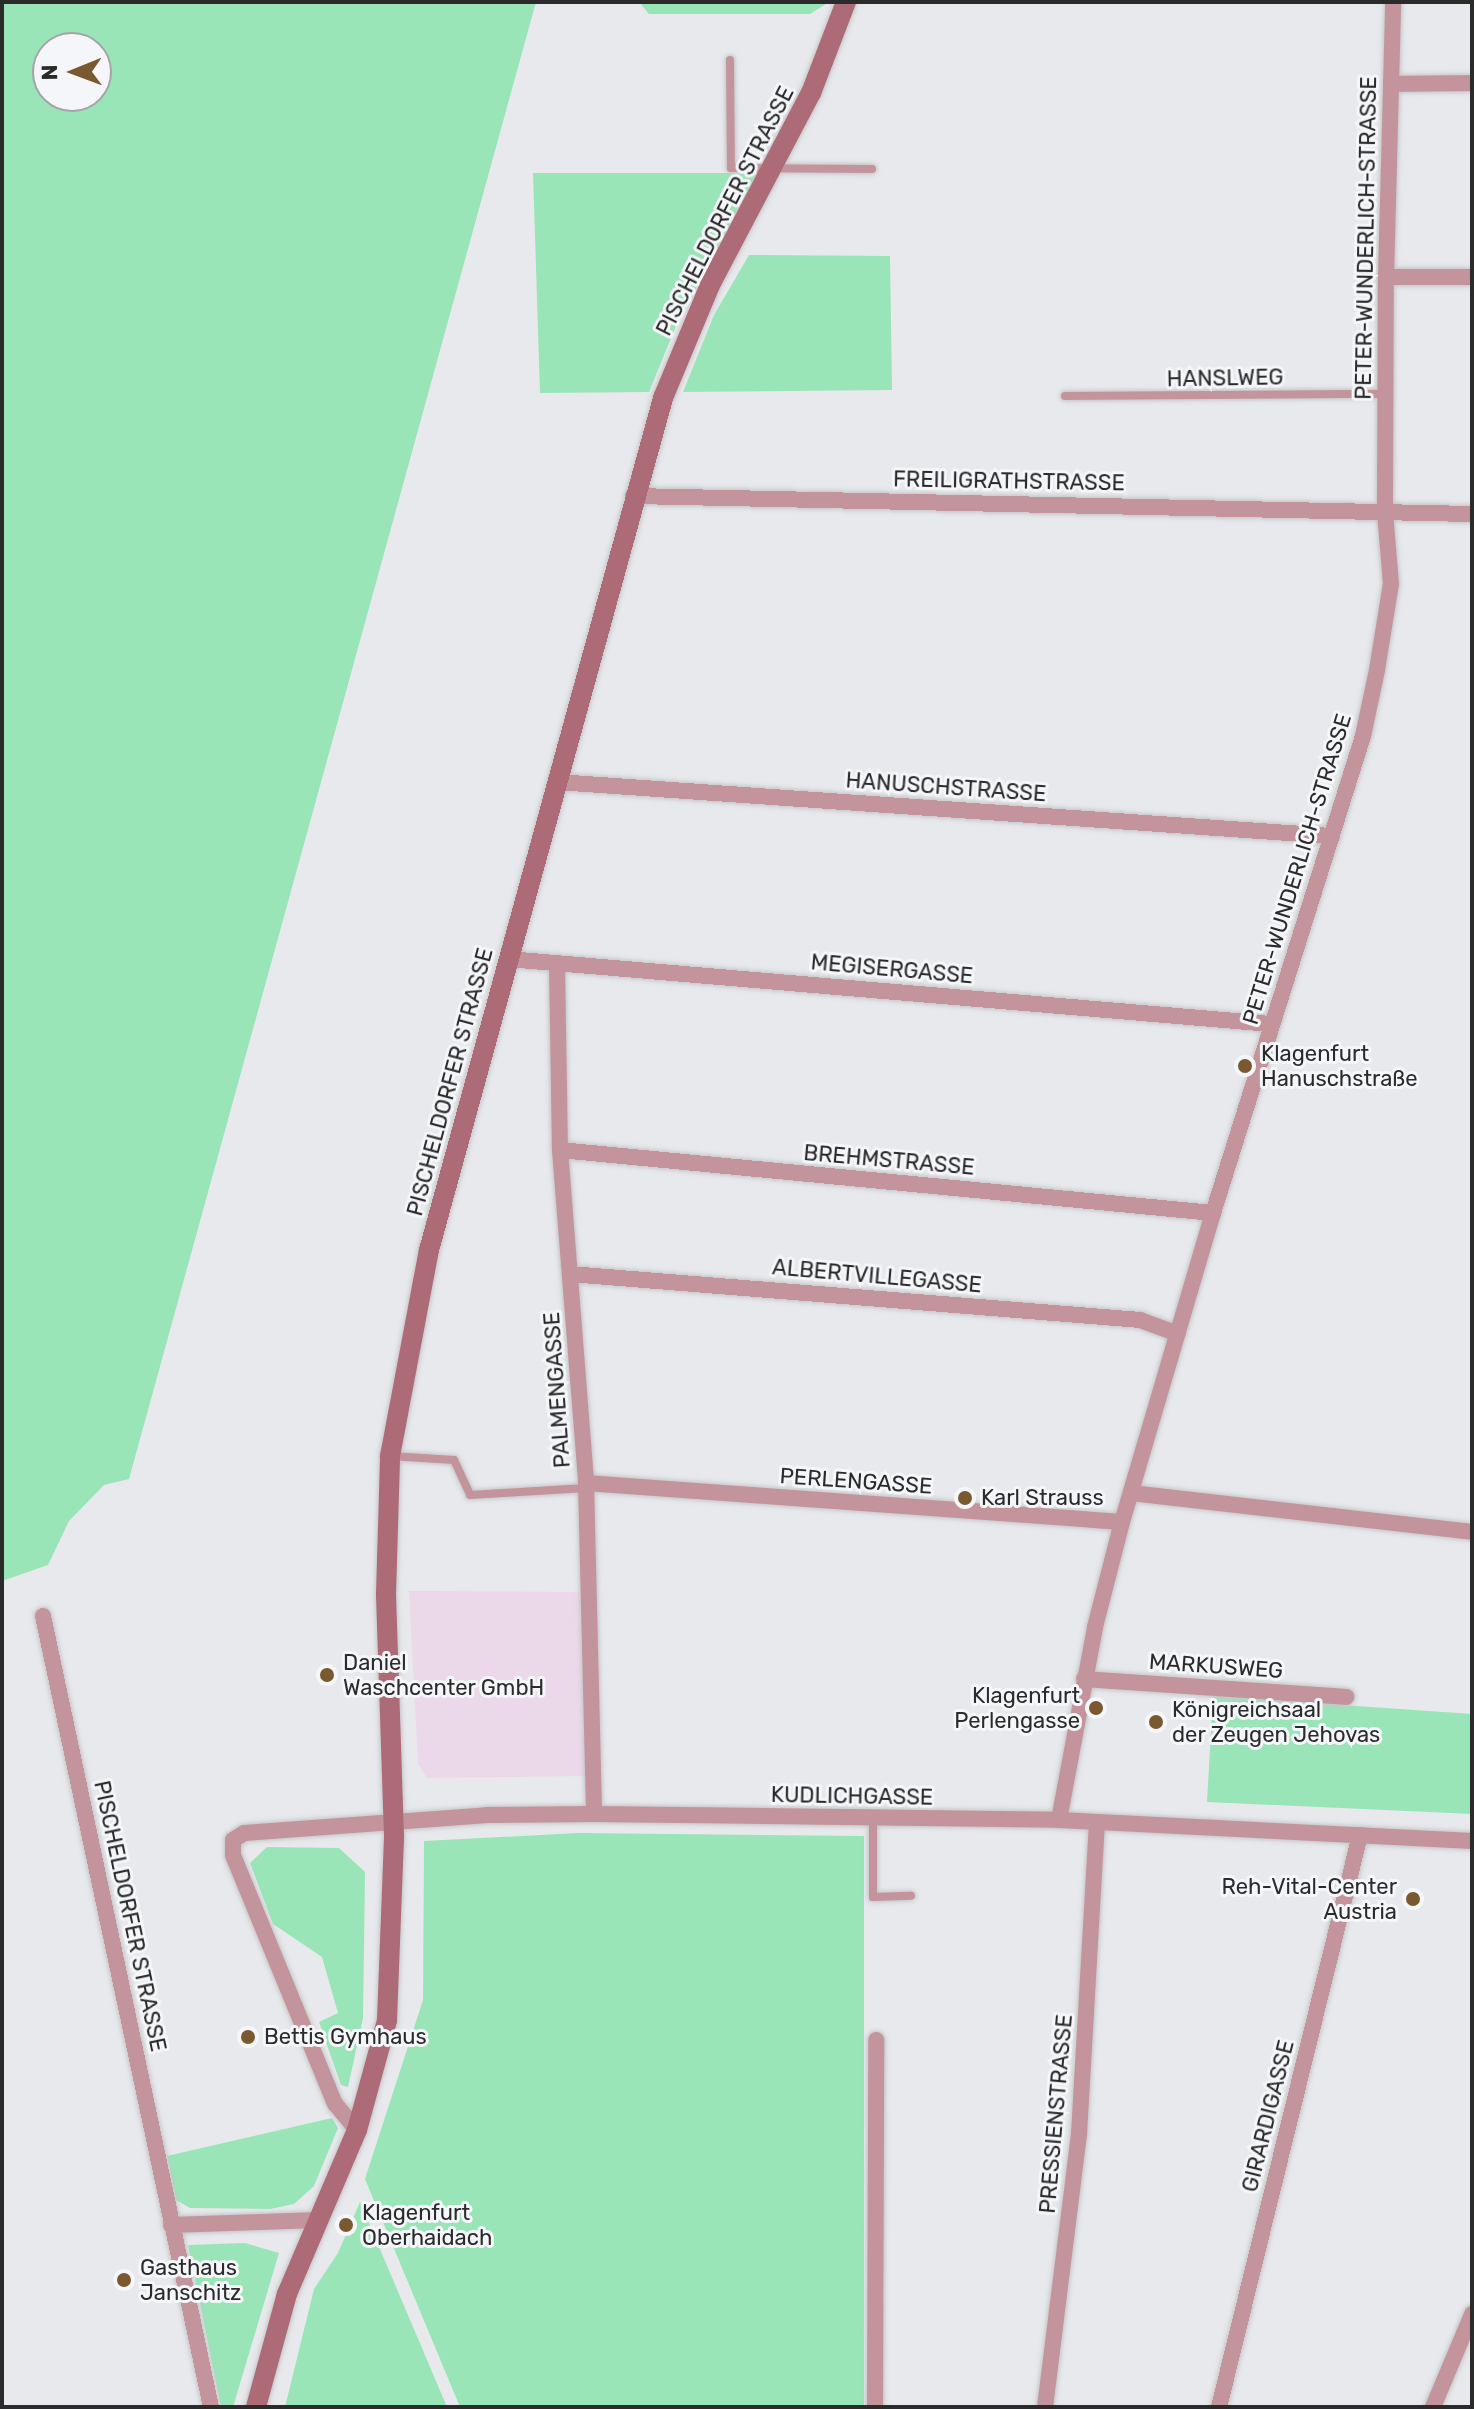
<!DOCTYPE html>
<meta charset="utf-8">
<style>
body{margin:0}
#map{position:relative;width:1474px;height:2409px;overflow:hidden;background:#e8e9ec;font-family:Rubik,sans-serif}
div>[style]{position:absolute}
.commercial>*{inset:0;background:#ebd9e9}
.green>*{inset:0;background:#99e5b8}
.roads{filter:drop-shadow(0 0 2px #c6c7c9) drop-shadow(0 0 2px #c6c7c9)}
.lane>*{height:8px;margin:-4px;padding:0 4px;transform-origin:4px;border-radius:4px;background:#c3949c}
.street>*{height:16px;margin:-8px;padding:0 8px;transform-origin:8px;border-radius:8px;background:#c3949c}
.secondary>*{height:20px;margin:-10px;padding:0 10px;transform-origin:10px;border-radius:10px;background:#ad6a77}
.dots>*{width:22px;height:22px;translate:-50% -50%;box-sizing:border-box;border:4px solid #f5f6f9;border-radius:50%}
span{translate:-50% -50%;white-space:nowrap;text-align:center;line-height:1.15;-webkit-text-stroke:6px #f5f6f9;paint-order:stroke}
.street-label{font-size:22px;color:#2b2b2c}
.poi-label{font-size:22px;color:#2b2b2c}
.left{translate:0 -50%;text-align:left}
.right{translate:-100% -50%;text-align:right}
.frame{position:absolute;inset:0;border:4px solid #2b2b2c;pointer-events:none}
.north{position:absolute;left:32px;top:32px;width:80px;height:80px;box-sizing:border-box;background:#f5f6f9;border:2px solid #a4a5a7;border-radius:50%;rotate:269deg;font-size:22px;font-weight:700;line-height:32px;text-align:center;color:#2b2b2c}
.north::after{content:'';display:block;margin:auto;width:28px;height:36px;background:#7a5930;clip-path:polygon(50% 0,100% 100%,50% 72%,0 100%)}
</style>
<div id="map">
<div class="commercial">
<i style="clip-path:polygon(409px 1591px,589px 1592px,593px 1776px,427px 1778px,418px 1764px)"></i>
</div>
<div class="green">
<i style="clip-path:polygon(evenodd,2px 2px,536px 2px,129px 1479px,104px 1485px,69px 1521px,48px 1565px,2px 1581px,2px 2px,96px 48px,96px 96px,48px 96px,48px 48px,96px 48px)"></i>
<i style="clip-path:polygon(639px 2px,829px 2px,810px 14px,649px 14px)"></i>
<i style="clip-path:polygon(533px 173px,759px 173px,678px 321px,649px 392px,540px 393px)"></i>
<i style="clip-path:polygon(749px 255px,890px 256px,892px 390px,683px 392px,714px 315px)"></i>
<i style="clip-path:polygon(1213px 1696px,1472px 1714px,1472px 1814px,1207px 1802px)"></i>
<i style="clip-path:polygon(578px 1833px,864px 1836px,864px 2407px,460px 2407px,365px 2179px,423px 2000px,424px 1841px)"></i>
<i style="clip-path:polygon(267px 1847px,339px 1848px,365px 1872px,363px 2018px,348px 2087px,341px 2085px,319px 2022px,338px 2013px,322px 1957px,273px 1924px,250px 1863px)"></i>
<i style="clip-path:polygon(332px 2118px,338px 2128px,314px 2186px,294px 2204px,270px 2209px,190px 2208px,176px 2200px,167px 2156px)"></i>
<i style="clip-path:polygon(360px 2202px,447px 2407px,285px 2407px,314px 2289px,338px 2253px)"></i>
<i style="clip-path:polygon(245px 2243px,279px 2253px,233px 2407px,221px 2407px,188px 2245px)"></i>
</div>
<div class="roads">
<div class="lane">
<i style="left:730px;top:60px;width:108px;rotate:89.5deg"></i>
<i style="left:731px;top:168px;width:141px;rotate:0.4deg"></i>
<i style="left:1065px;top:396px;width:320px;rotate:-0.4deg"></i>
<i style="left:391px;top:1456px;width:63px;rotate:3.6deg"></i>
<i style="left:454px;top:1460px;width:38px;rotate:65deg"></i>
<i style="left:470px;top:1495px;width:116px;rotate:-3.5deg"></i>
<i style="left:873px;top:1818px;width:79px;rotate:90deg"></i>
<i style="left:873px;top:1897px;width:38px;rotate:-2deg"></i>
</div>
<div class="street">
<i style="left:1391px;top:84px;width:81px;rotate:-0.7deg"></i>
<i style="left:1386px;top:277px;width:86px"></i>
<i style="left:633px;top:496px;width:839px;rotate:1.23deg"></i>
<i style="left:557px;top:782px;width:777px;rotate:3.99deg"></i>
<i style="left:508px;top:959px;width:766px;rotate:4.87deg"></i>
<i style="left:557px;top:963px;width:187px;rotate:89.1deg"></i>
<i style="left:560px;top:1150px;width:334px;rotate:85.5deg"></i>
<i style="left:586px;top:1483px;width:331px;rotate:88.6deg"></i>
<i style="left:560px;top:1150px;width:656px;rotate:5.51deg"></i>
<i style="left:570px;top:1274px;width:572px;rotate:4.61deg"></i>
<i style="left:1140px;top:1320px;width:40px;rotate:20.2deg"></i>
<i style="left:586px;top:1483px;width:537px;rotate:4.16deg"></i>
<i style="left:1131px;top:1493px;width:343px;rotate:6.5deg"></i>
<i style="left:43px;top:1616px;width:809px;rotate:78.01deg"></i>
<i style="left:1084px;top:1679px;width:263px;rotate:3.9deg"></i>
<i style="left:1059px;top:1820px;width:196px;rotate:-79.4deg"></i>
<i style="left:1095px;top:1627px;width:108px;rotate:-75.6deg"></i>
<i style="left:1122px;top:1522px;width:322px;rotate:-73.6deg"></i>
<i style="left:1213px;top:1213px;width:500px;rotate:-72.54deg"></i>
<i style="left:1363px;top:736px;width:67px;rotate:-78deg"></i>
<i style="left:1377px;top:670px;width:87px;rotate:-80.8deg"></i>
<i style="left:1391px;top:584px;width:72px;rotate:-94.8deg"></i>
<i style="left:1385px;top:512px;width:235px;rotate:-89.8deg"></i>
<i style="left:1386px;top:277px;width:275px;rotate:-88.5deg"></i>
<i style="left:357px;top:2130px;width:34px;rotate:-130deg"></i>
<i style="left:335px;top:2104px;width:269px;rotate:-112.3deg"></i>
<i style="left:233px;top:1855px;width:15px;rotate:-90deg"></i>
<i style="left:233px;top:1840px;width:13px;rotate:-32deg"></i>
<i style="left:244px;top:1833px;width:244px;rotate:-4.2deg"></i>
<i style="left:487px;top:1815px;width:107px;rotate:-0.5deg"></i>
<i style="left:594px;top:1814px;width:465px;rotate:0.7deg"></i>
<i style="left:1059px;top:1820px;width:414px;rotate:2.9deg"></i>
<i style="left:171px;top:2225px;width:148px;rotate:-1.9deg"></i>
<i style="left:875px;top:2407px;width:367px;rotate:-89.8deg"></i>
<i style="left:1045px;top:2407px;width:275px;rotate:-82.9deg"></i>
<i style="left:1079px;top:2134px;width:312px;rotate:-86.7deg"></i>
<i style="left:1219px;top:2407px;width:589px;rotate:-76.15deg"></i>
<i style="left:1433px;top:2407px;width:101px;rotate:-67.2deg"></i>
</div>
<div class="secondary">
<i style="left:256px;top:2407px;width:117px;rotate:-74.7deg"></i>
<i style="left:287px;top:2294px;width:178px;rotate:-66.9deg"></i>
<i style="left:357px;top:2130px;width:114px;rotate:-74.7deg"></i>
<i style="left:387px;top:2020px;width:184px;rotate:-87.8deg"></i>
<i style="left:394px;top:1836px;width:242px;rotate:-91.9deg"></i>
<i style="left:386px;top:1594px;width:138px;rotate:-88.3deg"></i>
<i style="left:390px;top:1456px;width:210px;rotate:-79.3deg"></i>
<i style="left:429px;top:1250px;width:884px;rotate:-74.64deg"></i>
<i style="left:663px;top:398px;width:122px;rotate:-67.4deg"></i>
<i style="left:710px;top:285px;width:217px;rotate:-62.3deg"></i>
<i style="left:811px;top:93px;width:97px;rotate:-69deg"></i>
</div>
</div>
<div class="dots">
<i style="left:1245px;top:1066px;background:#7a5930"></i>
<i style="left:965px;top:1498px;background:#7a5930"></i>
<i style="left:327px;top:1675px;background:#7a5930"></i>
<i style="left:1096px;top:1708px;background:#7a5930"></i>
<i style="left:1156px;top:1722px;background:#7a5930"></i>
<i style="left:1413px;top:1899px;background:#7a5930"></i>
<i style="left:248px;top:2037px;background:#7a5930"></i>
<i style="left:346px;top:2225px;background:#7a5930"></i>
<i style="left:124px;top:2280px;background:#7a5930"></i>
</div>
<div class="street-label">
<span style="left:725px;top:211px;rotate:-63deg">PISCHELDORFER STRASSE</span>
<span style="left:1366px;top:238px;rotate:-89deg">PETER-WUNDERLICH-STRASSE</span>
<span style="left:1225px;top:378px;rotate:-1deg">HANSLWEG</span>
<span style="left:1009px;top:481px;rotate:1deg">FREILIGRATHSTRASSE</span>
<span style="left:946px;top:787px;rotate:4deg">HANUSCHSTRASSE</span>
<span style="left:1297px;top:869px;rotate:-73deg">PETER-WUNDERLICH-STRASSE</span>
<span style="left:892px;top:969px;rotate:5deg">MEGISERGASSE</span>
<span style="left:450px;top:1082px;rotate:-75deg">PISCHELDORFER STRASSE</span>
<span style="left:889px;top:1160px;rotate:5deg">BREHMSTRASSE</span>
<span style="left:877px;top:1276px;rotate:5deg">ALBERTVILLEGASSE</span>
<span style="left:557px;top:1390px;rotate:-94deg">PALMENGASSE</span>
<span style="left:856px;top:1481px;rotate:4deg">PERLENGASSE</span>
<span style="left:1216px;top:1666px;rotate:4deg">MARKUSWEG</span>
<span style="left:852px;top:1796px;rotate:1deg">KUDLICHGASSE</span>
<span style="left:130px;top:1916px;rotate:78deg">PISCHELDORFER STRASSE</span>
<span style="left:1056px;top:2114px;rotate:-85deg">PRESSIENSTRASSE</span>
<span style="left:1268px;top:2116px;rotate:-76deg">GIRARDIGASSE</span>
</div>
<div class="poi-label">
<span class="left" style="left:1261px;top:1066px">Klagenfurt<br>Hanuschstraße</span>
<span class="left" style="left:981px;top:1498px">Karl Strauss</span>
<span class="left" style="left:343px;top:1675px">Daniel<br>Waschcenter GmbH</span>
<span class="right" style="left:1080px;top:1708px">Klagenfurt<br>Perlengasse</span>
<span class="left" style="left:1172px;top:1722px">Königreichsaal<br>der Zeugen Jehovas</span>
<span class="right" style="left:1397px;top:1899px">Reh-Vital-Center<br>Austria</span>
<span class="left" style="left:264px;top:2037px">Bettis Gymhaus</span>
<span class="left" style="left:362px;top:2225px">Klagenfurt<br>Oberhaidach</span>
<span class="left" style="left:140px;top:2280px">Gasthaus<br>Janschitz</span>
</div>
<div class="frame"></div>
<div class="north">N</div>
</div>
